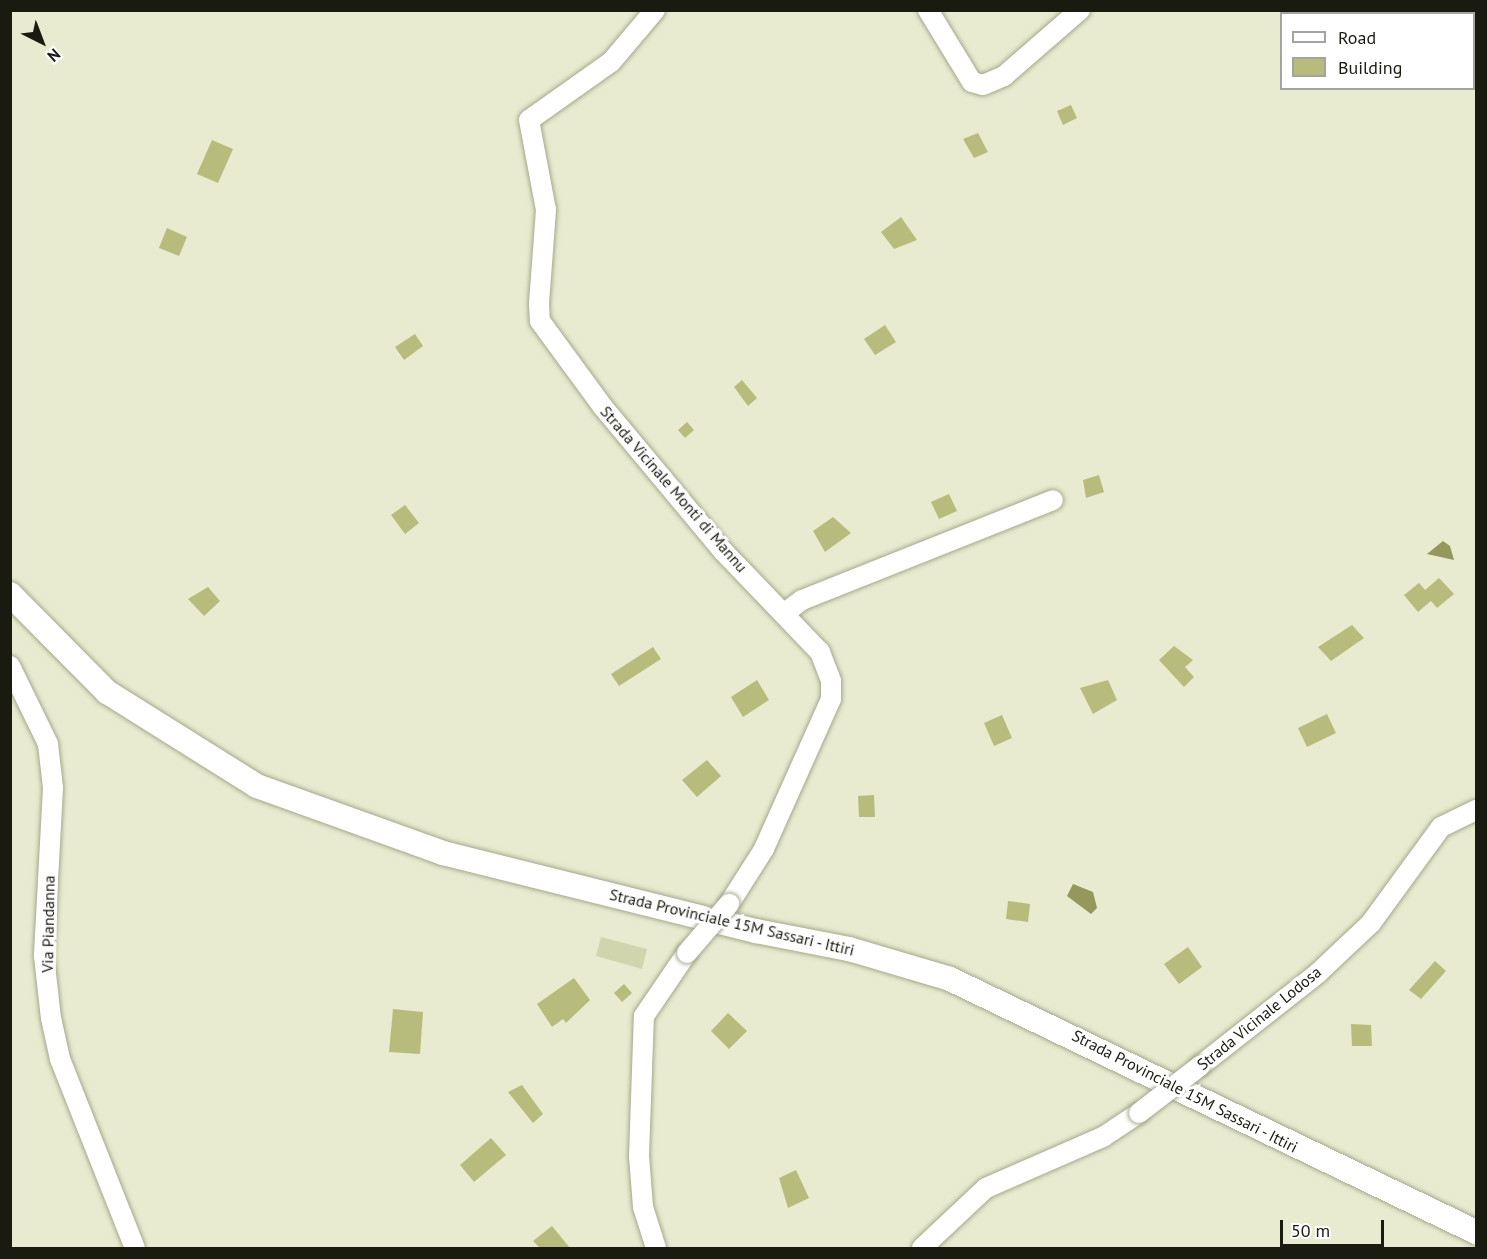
<!DOCTYPE html>
<style>
body{margin:0}
#map{position:relative;width:1487px;height:1259px;overflow:hidden;background:#e8ebcf;font-family:"PT Sans",sans-serif}
div>[style]{position:absolute}
.green>*{inset:0;background:#d1d5ad}
.water>*{inset:0;background:#94985a}
.building>*{inset:0;background:#b7bc7d}
.roads{filter:drop-shadow(0 0 2px #a5a88d) drop-shadow(0 0 2px #a5a88d)}
.minor>*{height:20px;margin:-10px;padding:0 10px;transform-origin:10px;border-radius:10px;background:#fff}
.major>*{height:24px;margin:-12px;padding:0 12px;transform-origin:12px;border-radius:12px;background:#fff}
.bridges{filter:drop-shadow(0 0 2px #a5a88d) drop-shadow(0 0 2px #a5a88d)}
.minor-bridge>*{height:20px;margin:-10px;padding:0 10px;transform-origin:10px;border-radius:10px;background:#fff}
span{translate:-50% -50%;white-space:nowrap;text-align:center;line-height:1.15;-webkit-text-stroke:6px #fff;paint-order:stroke}
.street-label{font-size:16px;color:#191a10}
.frame{position:absolute;inset:0;border:12px solid #191a10;pointer-events:none}
.legend{position:absolute;left:1280px;top:12px;width:195px;height:78px;box-sizing:border-box;background:#fff;border:2px solid #a3a39f;margin:0;padding:8px 10px;list-style:none;font-size:18px;color:#191a10}
.legend li{display:flex;align-items:center;gap:12px;height:30px}
.legend b{width:30px;border:2px solid #a3a39f}
.north{position:absolute;left:12px;top:12px;width:60px;height:60px;-webkit-text-stroke:4px #fff;paint-order:stroke;rotate:138deg;font-size:16px;font-weight:700;line-height:24px;text-align:center;color:#191a10}
.north::after{content:'';display:block;margin:auto;width:21px;height:27px;background:#191a10;clip-path:polygon(50% 0,100% 100%,50% 72%,0 100%)}
.scale{position:absolute;left:1280px;top:1220px;width:104px;height:27px;box-sizing:border-box;border:3px solid #191a10;border-top:0;padding-left:8px;font-size:18px;line-height:21px;white-space:nowrap;color:#191a10;-webkit-text-stroke:4px #fff;paint-order:stroke}
</style>
<div id="map">
<div class="green">
<i style="clip-path:polygon(601px 937px,647px 949px,642px 969px,596px 956px)"></i>
</div>
<div class="water">
<i style="clip-path:polygon(1443px 541px,1450px 546px,1454px 560px,1427px 554px)"></i>
<i style="clip-path:polygon(1073px 884px,1093px 892px,1097px 908px,1091px 914px,1067px 896px)"></i>
</div>
<div class="building">
<i style="clip-path:polygon(1071px 105px,1077px 118px,1063px 125px,1057px 111px)"></i>
<i style="clip-path:polygon(978px 133px,988px 152px,974px 158px,963px 139px)"></i>
<i style="clip-path:polygon(212px 140px,233px 149px,218px 183px,197px 174px)"></i>
<i style="clip-path:polygon(901px 217px,917px 240px,894px 249px,881px 232px)"></i>
<i style="clip-path:polygon(167px 228px,187px 237px,179px 256px,159px 248px)"></i>
<i style="clip-path:polygon(885px 325px,896px 342px,875px 355px,864px 339px)"></i>
<i style="clip-path:polygon(415px 334px,423px 346px,404px 360px,395px 347px)"></i>
<i style="clip-path:polygon(742px 380px,757px 398px,748px 406px,734px 387px)"></i>
<i style="clip-path:polygon(687px 422px,694px 430px,685px 438px,678px 430px)"></i>
<i style="clip-path:polygon(1099px 475px,1104px 492px,1086px 498px,1083px 480px)"></i>
<i style="clip-path:polygon(949px 494px,957px 511px,939px 519px,931px 502px)"></i>
<i style="clip-path:polygon(405px 505px,419px 523px,405px 534px,391px 515px)"></i>
<i style="clip-path:polygon(833px 517px,851px 533px,825px 552px,813px 531px)"></i>
<i style="clip-path:polygon(1439px 578px,1454px 594px,1437px 608px,1431px 601px,1418px 612px,1404px 595px,1419px 583px,1425px 590px)"></i>
<i style="clip-path:polygon(208px 587px,220px 601px,204px 616px,188px 599px)"></i>
<i style="clip-path:polygon(1352px 625px,1364px 638px,1331px 661px,1318px 647px)"></i>
<i style="clip-path:polygon(1174px 646px,1193px 660px,1185px 667px,1194px 677px,1184px 687px,1159px 660px)"></i>
<i style="clip-path:polygon(653px 647px,661px 659px,619px 686px,611px 674px)"></i>
<i style="clip-path:polygon(757px 680px,769px 700px,743px 717px,731px 697px)"></i>
<i style="clip-path:polygon(1108px 680px,1117px 700px,1093px 714px,1080px 688px)"></i>
<i style="clip-path:polygon(1327px 714px,1336px 733px,1307px 747px,1298px 728px)"></i>
<i style="clip-path:polygon(1002px 715px,1012px 738px,994px 746px,984px 723px)"></i>
<i style="clip-path:polygon(707px 760px,721px 776px,697px 797px,682px 780px)"></i>
<i style="clip-path:polygon(874px 795px,875px 817px,859px 817px,858px 796px)"></i>
<i style="clip-path:polygon(1008px 901px,1030px 904px,1028px 922px,1006px 919px)"></i>
<i style="clip-path:polygon(1188px 947px,1202px 967px,1179px 984px,1164px 964px)"></i>
<i style="clip-path:polygon(1435px 961px,1446px 971px,1421px 999px,1409px 990px)"></i>
<i style="clip-path:polygon(574px 978px,590px 1000px,566px 1023px,563px 1019px,552px 1027px,537px 1004px)"></i>
<i style="clip-path:polygon(624px 984px,632px 993px,622px 1002px,614px 993px)"></i>
<i style="clip-path:polygon(393px 1009px,423px 1012px,420px 1054px,389px 1052px)"></i>
<i style="clip-path:polygon(728px 1013px,747px 1031px,729px 1049px,711px 1031px)"></i>
<i style="clip-path:polygon(1351px 1024px,1371px 1025px,1372px 1046px,1352px 1046px)"></i>
<i style="clip-path:polygon(522px 1085px,543px 1114px,533px 1123px,508px 1092px)"></i>
<i style="clip-path:polygon(491px 1138px,506px 1155px,474px 1182px,460px 1165px)"></i>
<i style="clip-path:polygon(796px 1170px,809px 1198px,788px 1208px,779px 1178px)"></i>
<i style="clip-path:polygon(552px 1226px,570px 1248px,540px 1248px,533px 1241px)"></i>
</div>
<div class="roads">
<div class="minor">
<i style="left:655px;top:10px;width:68px;rotate:130.2deg"></i>
<i style="left:611px;top:62px;width:100px;rotate:144.7deg"></i>
<i style="left:529px;top:120px;width:92px;rotate:79.3deg"></i>
<i style="left:546px;top:210px;width:94px;rotate:94.3deg"></i>
<i style="left:539px;top:304px;width:17px;rotate:87deg"></i>
<i style="left:540px;top:321px;width:107px;rotate:53.8deg"></i>
<i style="left:603px;top:407px;width:187px;rotate:50.2deg"></i>
<i style="left:723px;top:551px;width:140px;rotate:46.2deg"></i>
<i style="left:820px;top:652px;width:31px;rotate:69deg"></i>
<i style="left:831px;top:681px;width:18px;rotate:90deg"></i>
<i style="left:831px;top:699px;width:164px;rotate:114.1deg"></i>
<i style="left:764px;top:849px;width:65px;rotate:122.5deg"></i>
<i style="left:928px;top:10px;width:84px;rotate:58.6deg"></i>
<i style="left:972px;top:82px;width:11px;rotate:15deg"></i>
<i style="left:983px;top:85px;width:23px;rotate:-23deg"></i>
<i style="left:1004px;top:76px;width:101px;rotate:-41deg"></i>
<i style="left:786px;top:612px;width:20px;rotate:-37deg"></i>
<i style="left:802px;top:600px;width:270px;rotate:-21.7deg"></i>
<i style="left:10px;top:666px;width:87px;rotate:64deg"></i>
<i style="left:48px;top:744px;width:44px;rotate:83.5deg"></i>
<i style="left:53px;top:788px;width:168px;rotate:93.1deg"></i>
<i style="left:44px;top:956px;width:62px;rotate:83.6deg"></i>
<i style="left:51px;top:1018px;width:42px;rotate:77.6deg"></i>
<i style="left:60px;top:1059px;width:203px;rotate:68.4deg"></i>
<i style="left:1200px;top:1066px;width:150px;rotate:-38.2deg"></i>
<i style="left:1318px;top:973px;width:73px;rotate:-43.3deg"></i>
<i style="left:1371px;top:923px;width:119px;rotate:-53.9deg"></i>
<i style="left:1441px;top:827px;width:39px;rotate:-26deg"></i>
<i style="left:656px;top:1248px;width:43px;rotate:-107.6deg"></i>
<i style="left:643px;top:1207px;width:51px;rotate:-94.5deg"></i>
<i style="left:639px;top:1156px;width:140px;rotate:-88deg"></i>
<i style="left:644px;top:1016px;width:76px;rotate:-55.7deg"></i>
<i style="left:922px;top:1248px;width:88px;rotate:-43.2deg"></i>
<i style="left:986px;top:1188px;width:128px;rotate:-23.6deg"></i>
<i style="left:1103px;top:1137px;width:43px;rotate:-33.7deg"></i>
</div>
<div class="major">
<i style="left:10px;top:594px;width:138px;rotate:45.3deg"></i>
<i style="left:107px;top:692px;width:177px;rotate:32.1deg"></i>
<i style="left:257px;top:786px;width:198px;rotate:19.8deg"></i>
<i style="left:443px;top:853px;width:323px;rotate:14deg"></i>
<i style="left:756px;top:931px;width:95px;rotate:11deg"></i>
<i style="left:849px;top:949px;width:105px;rotate:16.5deg"></i>
<i style="left:950px;top:979px;width:584px;rotate:25.69deg"></i>
</div>
</div>
<div class="bridges">
<div class="minor-bridge">
<i style="left:687px;top:953px;width:65px;rotate:-49.4deg"></i>
<i style="left:1139px;top:1113px;width:77px;rotate:-37.6deg"></i>
</div>
</div>
<div class="street-label">
<span style="left:674px;top:489px;rotate:49deg">Strada Vicinale Monti di Mannu</span>
<span style="left:732px;top:922px;rotate:13deg">Strada Provinciale 15M Sassari - Ittiri</span>
<span style="left:48px;top:924px;rotate:-89deg">Via Piandanna</span>
<span style="left:1259px;top:1018px;rotate:-39deg">Strada Vicinale Lodosa</span>
<span style="left:1185px;top:1091px;rotate:27deg">Strada Provinciale 15M Sassari - Ittiri</span>
</div>
<div class="frame"></div>
<ul class="legend">
<li><b style="height:8px;background:#fff"></b>Road</li>
<li><b style="height:16px;background:#b7bc7d"></b>Building</li>
</ul>
<div class="north">N</div>
<div class="scale">50 m</div>
</div>
